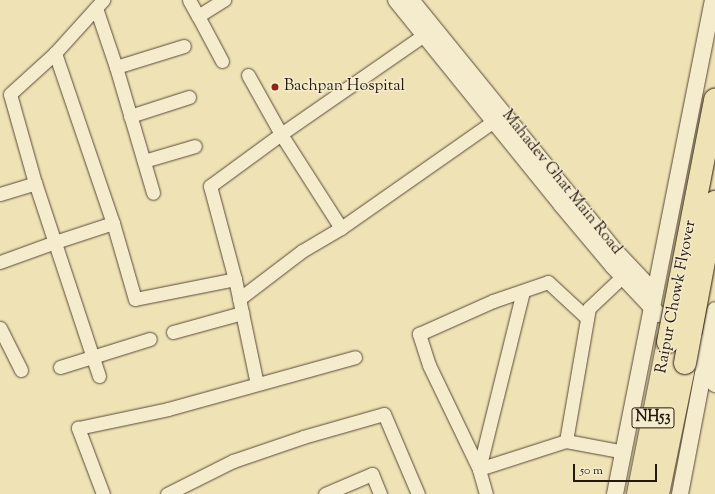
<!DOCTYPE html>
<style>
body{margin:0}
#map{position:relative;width:715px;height:494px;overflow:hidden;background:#efe2b4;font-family:"Sorts Mill Goudy",serif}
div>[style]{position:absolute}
.roads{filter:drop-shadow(0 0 1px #584a39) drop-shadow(0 0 1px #584a39)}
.minor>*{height:13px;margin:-6.5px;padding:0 6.5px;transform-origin:6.5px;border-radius:6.5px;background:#f5ecce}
.tertiary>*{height:16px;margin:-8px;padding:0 8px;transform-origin:8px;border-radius:8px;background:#f5ecce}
.trunk>*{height:22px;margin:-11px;padding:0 11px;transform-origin:11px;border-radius:11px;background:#efe2b4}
.bridges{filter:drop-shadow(0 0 1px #251810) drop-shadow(0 0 1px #251810)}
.trunk-bridge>*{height:22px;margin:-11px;padding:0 11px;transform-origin:11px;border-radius:11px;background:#efe2b4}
.dots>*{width:11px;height:11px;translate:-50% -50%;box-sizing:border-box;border:2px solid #f5ecce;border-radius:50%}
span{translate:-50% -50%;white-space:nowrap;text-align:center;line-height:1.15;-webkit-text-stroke:3px #f5ecce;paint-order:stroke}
.shield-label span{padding:1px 3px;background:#f5ecce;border:1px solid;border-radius:3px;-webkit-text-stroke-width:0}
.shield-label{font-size:15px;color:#251810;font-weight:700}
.poi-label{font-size:16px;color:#251810}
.left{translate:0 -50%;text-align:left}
.street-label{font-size:16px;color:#251810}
.scale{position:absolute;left:573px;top:464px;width:84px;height:18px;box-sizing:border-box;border:2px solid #251810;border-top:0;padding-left:5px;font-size:12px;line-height:14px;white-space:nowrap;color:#251810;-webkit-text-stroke:3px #f5ecce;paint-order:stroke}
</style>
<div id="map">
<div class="roads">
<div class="minor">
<i style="left:189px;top:0;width:18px;rotate:61deg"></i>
<i style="left:96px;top:8px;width:62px;rotate:71.3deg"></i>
<i style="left:116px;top:67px;width:131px;rotate:73.6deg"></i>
<i style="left:55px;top:53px;width:180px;rotate:71.2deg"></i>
<i style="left:113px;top:223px;width:79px;rotate:73.9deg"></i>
<i style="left:135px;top:299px;width:102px;rotate:-11.3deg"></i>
<i style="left:222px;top:61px;width:51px;rotate:-118.1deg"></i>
<i style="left:198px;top:16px;width:31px;rotate:-32deg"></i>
<i style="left:116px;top:67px;width:71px;rotate:-17.2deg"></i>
<i style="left:248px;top:75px;width:68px;rotate:60.8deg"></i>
<i style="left:281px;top:134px;width:88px;rotate:143.8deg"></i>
<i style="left:210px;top:186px;width:96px;rotate:75deg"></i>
<i style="left:235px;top:279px;width:107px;rotate:78.2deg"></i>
<i style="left:130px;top:116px;width:62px;rotate:-17.9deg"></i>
<i style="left:144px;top:161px;width:53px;rotate:-16.4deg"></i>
<i style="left:0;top:194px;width:37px;rotate:-17deg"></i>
<i style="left:341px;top:228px;width:112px;rotate:-122.6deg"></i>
<i style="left:281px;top:134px;width:174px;rotate:-34.7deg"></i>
<i style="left:0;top:262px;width:59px;rotate:-20deg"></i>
<i style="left:55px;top:242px;width:61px;rotate:-18.1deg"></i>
<i style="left:239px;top:299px;width:79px;rotate:-37.3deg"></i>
<i style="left:302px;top:251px;width:45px;rotate:-30.5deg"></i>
<i style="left:341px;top:228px;width:187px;rotate:-35deg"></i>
<i style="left:0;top:328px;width:47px;rotate:63.4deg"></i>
<i style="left:173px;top:332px;width:72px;rotate:-15.4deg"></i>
<i style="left:60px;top:367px;width:94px;rotate:-17.3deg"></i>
<i style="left:99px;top:376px;width:203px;rotate:-108.3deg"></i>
<i style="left:35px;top:183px;width:92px;rotate:-105.7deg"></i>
<i style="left:10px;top:94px;width:61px;rotate:-42.3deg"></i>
<i style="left:55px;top:53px;width:72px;rotate:-47.8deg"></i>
<i style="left:566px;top:441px;width:135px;rotate:-80.2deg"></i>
<i style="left:589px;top:308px;width:47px;rotate:-43.3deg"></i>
<i style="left:479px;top:469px;width:183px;rotate:-76.1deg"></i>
<i style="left:479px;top:469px;width:91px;rotate:-17.8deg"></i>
<i style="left:566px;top:441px;width:59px;rotate:10.7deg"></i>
<i style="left:103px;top:494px;width:71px;rotate:-110.7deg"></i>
<i style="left:78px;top:428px;width:92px;rotate:-11.9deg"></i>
<i style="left:168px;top:409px;width:194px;rotate:-15.5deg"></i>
<i style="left:167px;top:494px;width:74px;rotate:-26.6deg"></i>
<i style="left:233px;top:461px;width:74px;rotate:-18.9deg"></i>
<i style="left:303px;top:437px;width:84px;rotate:-15.9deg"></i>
<i style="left:384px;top:414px;width:87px;rotate:67deg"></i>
<i style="left:325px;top:494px;width:51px;rotate:-23.1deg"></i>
<i style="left:372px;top:474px;width:22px;rotate:68deg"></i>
<i style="left:486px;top:494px;width:26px;rotate:-106deg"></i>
<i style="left:479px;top:469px;width:115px;rotate:-115.7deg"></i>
<i style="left:429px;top:365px;width:33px;rotate:-108deg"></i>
<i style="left:419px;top:334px;width:81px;rotate:-24deg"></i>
<i style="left:493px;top:301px;width:58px;rotate:-19.1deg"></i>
<i style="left:548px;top:282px;width:53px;rotate:42.7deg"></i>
</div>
<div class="tertiary">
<i style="left:396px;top:0;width:262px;rotate:51deg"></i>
<i style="left:561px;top:204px;width:81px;rotate:50deg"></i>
<i style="left:613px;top:266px;width:66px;rotate:46.8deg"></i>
<i style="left:411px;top:0;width:325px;rotate:50.9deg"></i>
<i style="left:616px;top:252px;width:50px;rotate:46.6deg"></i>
<i style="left:689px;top:333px;width:40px;rotate:49deg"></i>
<i style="left:682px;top:341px;width:33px;rotate:49deg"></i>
<i style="left:704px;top:366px;width:21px;rotate:59deg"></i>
<i style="left:615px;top:494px;width:504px;rotate:-78.78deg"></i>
<i style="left:680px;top:494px;width:187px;rotate:-79.2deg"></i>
</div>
<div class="trunk">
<i style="left:638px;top:494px;width:155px;rotate:-78.8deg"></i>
<i style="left:658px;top:494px;width:134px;rotate:-78.4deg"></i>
</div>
</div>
<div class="bridges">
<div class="trunk-bridge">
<i style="left:668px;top:342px;width:247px;rotate:-79deg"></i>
<i style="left:685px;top:363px;width:164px;rotate:-79.4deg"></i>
</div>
</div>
<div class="dots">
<i style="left:275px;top:87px;background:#8f2418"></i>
</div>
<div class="shield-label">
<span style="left:653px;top:418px">NH53</span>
</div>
<div class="poi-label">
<span class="left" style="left:284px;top:87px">Bachpan Hospital</span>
</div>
<div class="street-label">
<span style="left:561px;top:183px;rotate:51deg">Mahadev Ghat Main Road</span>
<span style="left:677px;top:297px;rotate:-79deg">Raipur Chowk Flyover</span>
</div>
<div class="scale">50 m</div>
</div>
